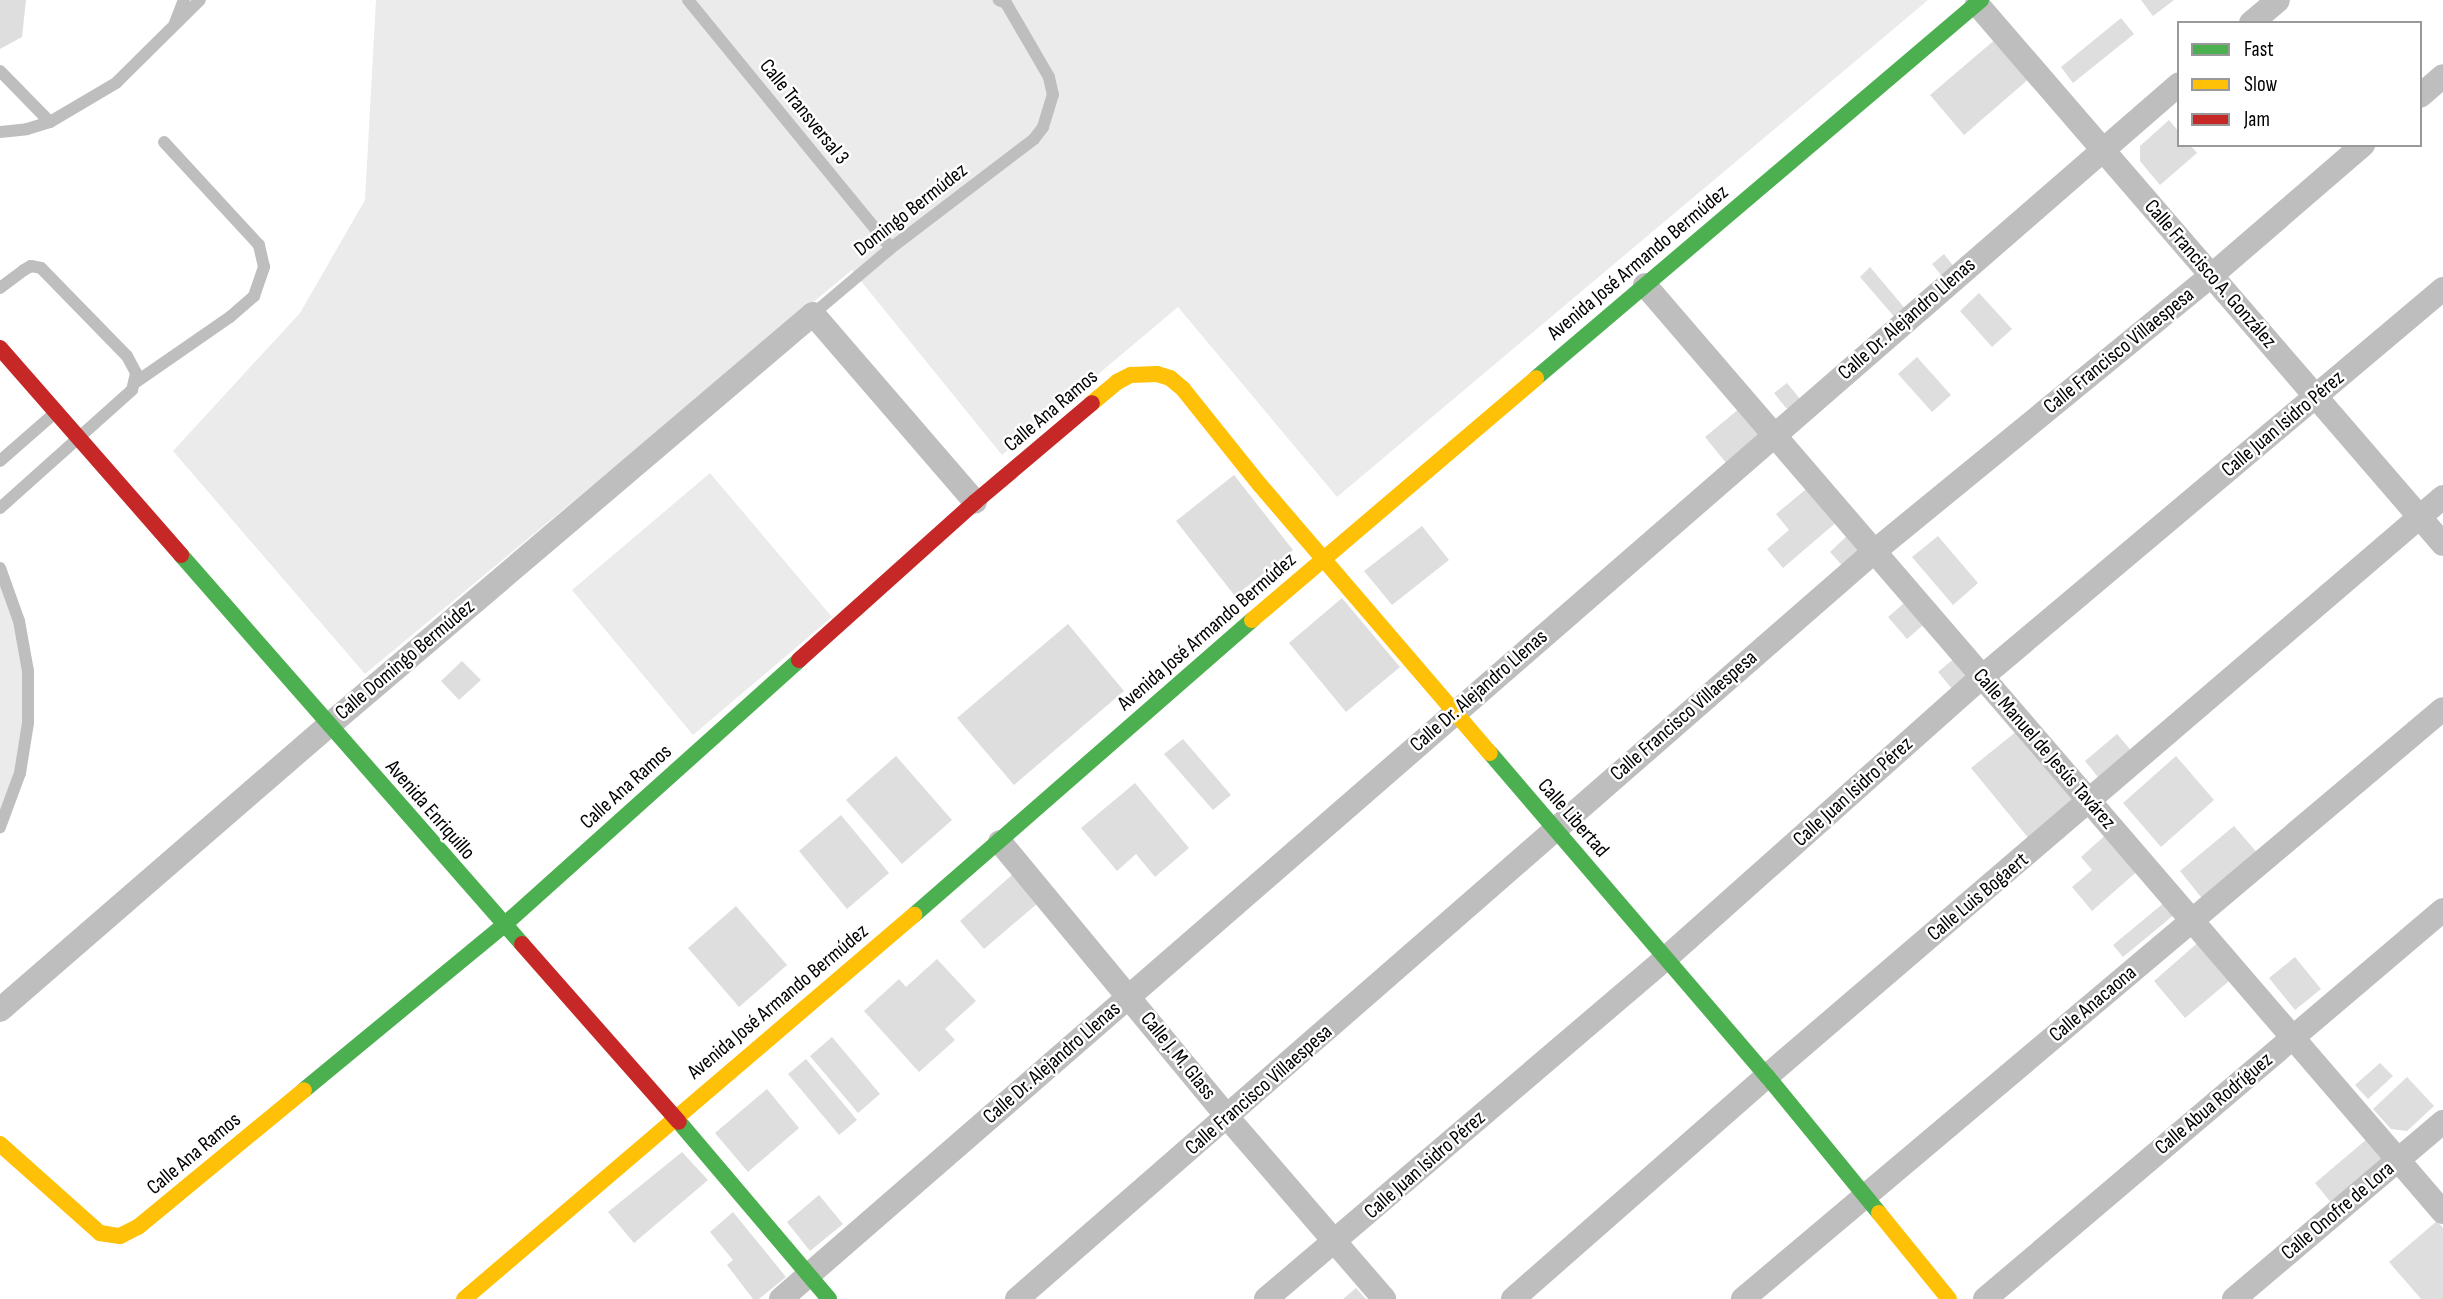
<!DOCTYPE html>
<meta charset="utf-8">
<style>
body{margin:0}
#map{position:relative;width:2443px;height:1299px;overflow:hidden;background:#fff;font-family:"Sofia Sans Condensed",sans-serif}
div>[style]{position:absolute}
.green>*{inset:0;background:#ebebeb}
.building>*{inset:0;background:#dedede}
.lane>*{height:12px;margin:-6px;padding:0 6px;transform-origin:6px;border-radius:6px;background:#bebebe}
.street>*{height:24px;margin:-12px;padding:0 12px;transform-origin:12px;border-radius:12px;background:#bebebe}
.fast>*{height:16px;margin:-8px;padding:0 8px;transform-origin:8px;border-radius:8px;background:#4caf50}
.slow>*{height:16px;margin:-8px;padding:0 8px;transform-origin:8px;border-radius:8px;background:#ffc107}
.jam>*{height:16px;margin:-8px;padding:0 8px;transform-origin:8px;border-radius:8px;background:#c62828}
span{translate:-50% -50%;white-space:nowrap;text-align:center;line-height:1.15;-webkit-text-stroke:5px #fff;paint-order:stroke}
.street-label{font-size:21px;color:#000}
.legend{position:absolute;left:2177px;top:21px;width:245px;height:126px;box-sizing:border-box;background:#fff;border:2px solid #999;margin:0;padding:9px 12px;list-style:none;font-size:21px;color:#000}
.legend li{display:flex;align-items:center;gap:14px;height:35px}
.legend b{width:35px;border:2px solid #999}
</style>
<div id="map">
<div class="green">
<i style="clip-path:polygon(376px 0,1928px 0,1337px 497px,1178px 307px,1002px 455px,852px 270px,365px 674px,173px 451px,300px 313px,365px 200px)"></i>
<i style="clip-path:polygon(710px 473px,832px 617px,693px 735px,572px 590px)"></i>
<i style="clip-path:polygon(0 583px,7px 594px,29px 692px,18px 792px,0 829px)"></i>
</div>
<div class="building">
<i style="clip-path:polygon(0 0,26px 0,22px 37px,0 49px)"></i>
<i style="clip-path:polygon(2141px 0,2174px 0,2153px 16px)"></i>
<i style="clip-path:polygon(2121px 18px,2134px 34px,2073px 83px,2061px 67px)"></i>
<i style="clip-path:polygon(1997px 38px,2031px 77px,1964px 135px,1930px 95px)"></i>
<i style="clip-path:polygon(2169px 120px,2179px 132px,2179px 145px,2190px 145px,2197px 153px,2160px 185px,2140px 161px,2140px 146px)"></i>
<i style="clip-path:polygon(1944px 254px,1958px 272px,1946px 281px,1932px 264px)"></i>
<i style="clip-path:polygon(1870px 267px,1908px 312px,1898px 321px,1860px 277px)"></i>
<i style="clip-path:polygon(1979px 293px,2012px 329px,1992px 347px,1960px 311px)"></i>
<i style="clip-path:polygon(1917px 357px,1951px 395px,1932px 412px,1898px 374px)"></i>
<i style="clip-path:polygon(1787px 383px,1805px 405px,1798px 411px,1786px 408px,1774px 393px)"></i>
<i style="clip-path:polygon(1740px 408px,1762px 434px,1727px 464px,1705px 437px)"></i>
<i style="clip-path:polygon(1234px 475px,1293px 550px,1235px 596px,1176px 521px)"></i>
<i style="clip-path:polygon(1810px 486px,1839px 520px,1783px 568px,1767px 549px,1789px 530px,1776px 514px)"></i>
<i style="clip-path:polygon(1422px 526px,1449px 560px,1392px 605px,1364px 571px)"></i>
<i style="clip-path:polygon(1849px 534px,1866px 554px,1847px 571px,1830px 552px)"></i>
<i style="clip-path:polygon(1938px 536px,1978px 583px,1953px 605px,1912px 557px)"></i>
<i style="clip-path:polygon(1342px 598px,1400px 667px,1346px 712px,1289px 643px)"></i>
<i style="clip-path:polygon(1910px 598px,1929px 620px,1907px 639px,1888px 617px)"></i>
<i style="clip-path:polygon(1068px 624px,1124px 691px,1014px 785px,957px 718px)"></i>
<i style="clip-path:polygon(1957px 656px,1976px 680px,1958px 696px,1938px 672px)"></i>
<i style="clip-path:polygon(462px 661px,481px 680px,459px 700px,441px 681px)"></i>
<i style="clip-path:polygon(2017px 731px,2075px 802px,2030px 840px,1971px 768px)"></i>
<i style="clip-path:polygon(2117px 734px,2135px 755px,2102px 782px,2085px 761px)"></i>
<i style="clip-path:polygon(1183px 739px,1231px 795px,1213px 810px,1164px 754px)"></i>
<i style="clip-path:polygon(896px 756px,952px 820px,902px 864px,846px 800px)"></i>
<i style="clip-path:polygon(2176px 756px,2214px 800px,2161px 847px,2123px 803px)"></i>
<i style="clip-path:polygon(1135px 783px,1189px 848px,1155px 877px,1136px 854px,1117px 871px,1081px 828px)"></i>
<i style="clip-path:polygon(841px 815px,889px 873px,847px 909px,799px 851px)"></i>
<i style="clip-path:polygon(2234px 826px,2260px 856px,2205px 902px,2180px 871px)"></i>
<i style="clip-path:polygon(2110px 831px,2141px 868px,2092px 911px,2072px 887px,2092px 870px,2081px 857px)"></i>
<i style="clip-path:polygon(1013px 874px,1038px 903px,984px 949px,960px 921px)"></i>
<i style="clip-path:polygon(2165px 902px,2175px 914px,2123px 957px,2113px 945px)"></i>
<i style="clip-path:polygon(736px 906px,787px 965px,739px 1007px,688px 948px)"></i>
<i style="clip-path:polygon(2202px 939px,2234px 977px,2185px 1018px,2154px 981px)"></i>
<i style="clip-path:polygon(2295px 957px,2321px 989px,2295px 1010px,2269px 978px)"></i>
<i style="clip-path:polygon(937px 959px,976px 1001px,945px 1029px,955px 1040px,919px 1072px,864px 1011px,899px 979px,906px 987px)"></i>
<i style="clip-path:polygon(832px 1037px,880px 1094px,858px 1113px,810px 1056px)"></i>
<i style="clip-path:polygon(806px 1059px,857px 1120px,839px 1135px,788px 1074px)"></i>
<i style="clip-path:polygon(2380px 1063px,2393px 1076px,2368px 1099px,2355px 1085px)"></i>
<i style="clip-path:polygon(2407px 1077px,2434px 1106px,2407px 1131px,2391px 1129px,2373px 1109px)"></i>
<i style="clip-path:polygon(767px 1089px,799px 1128px,748px 1172px,715px 1133px)"></i>
<i style="clip-path:polygon(2367px 1139px,2385px 1160px,2337px 1210px,2315px 1183px)"></i>
<i style="clip-path:polygon(682px 1152px,708px 1180px,634px 1243px,608px 1212px)"></i>
<i style="clip-path:polygon(819px 1195px,843px 1224px,810px 1251px,787px 1222px)"></i>
<i style="clip-path:polygon(733px 1212px,786px 1277px,759px 1299px,753px 1299px,727px 1265px,733px 1260px,710px 1232px)"></i>
<i style="clip-path:polygon(2437px 1221px,2443px 1228px,2443px 1299px,2421px 1299px,2389px 1262px)"></i>
<i style="clip-path:polygon(1356px 1288px,1366px 1299px,1343px 1299px)"></i>
</div>
<div class="lane">
<i style="left:688px;top:0;width:320px;rotate:50.7deg"></i>
<i style="left:175px;top:23px;width:25px;rotate:-69deg"></i>
<i style="left:0;top:71px;width:71px;rotate:45.6deg"></i>
<i style="left:0;top:132px;width:27px;rotate:-6deg"></i>
<i style="left:27px;top:129px;width:24px;rotate:-17deg"></i>
<i style="left:50px;top:122px;width:77px;rotate:-30.6deg"></i>
<i style="left:116px;top:83px;width:118px;rotate:-44.7deg"></i>
<i style="left:0;top:288px;width:30px;rotate:-37deg"></i>
<i style="left:24px;top:270px;width:8px;rotate:-30deg"></i>
<i style="left:31px;top:266px;width:10px;rotate:11deg"></i>
<i style="left:41px;top:268px;width:123px;rotate:45.7deg"></i>
<i style="left:127px;top:356px;width:19px;rotate:62deg"></i>
<i style="left:136px;top:373px;width:17px;rotate:103deg"></i>
<i style="left:132px;top:390px;width:177px;rotate:138.2deg"></i>
<i style="left:813px;top:314px;width:102px;rotate:-40.2deg"></i>
<i style="left:891px;top:248px;width:180px;rotate:-37.3deg"></i>
<i style="left:1034px;top:139px;width:15px;rotate:-53deg"></i>
<i style="left:1043px;top:127px;width:34px;rotate:-73deg"></i>
<i style="left:1053px;top:95px;width:18px;rotate:-103deg"></i>
<i style="left:1049px;top:77px;width:86px;rotate:-120.2deg"></i>
<i style="left:1006px;top:3px;width:8px;rotate:-157deg"></i>
<i style="left:136px;top:382px;width:114px;rotate:-34.7deg"></i>
<i style="left:230px;top:317px;width:32px;rotate:-41deg"></i>
<i style="left:254px;top:296px;width:31px;rotate:-71deg"></i>
<i style="left:264px;top:267px;width:23px;rotate:-103deg"></i>
<i style="left:259px;top:245px;width:140px;rotate:-132.7deg"></i>
<i style="left:0;top:461px;width:74px;rotate:-41.2deg"></i>
<i style="left:0;top:568px;width:56px;rotate:70.3deg"></i>
<i style="left:19px;top:621px;width:51px;rotate:79.8deg"></i>
<i style="left:28px;top:671px;width:52px;rotate:90deg"></i>
<i style="left:28px;top:723px;width:51px;rotate:99.1deg"></i>
<i style="left:20px;top:773px;width:58px;rotate:110.3deg"></i>
</div>
<div class="street">
<i style="left:1977px;top:4px;width:713px;rotate:49.21deg"></i>
<i style="left:2251px;top:23px;width:35px;rotate:-40deg"></i>
<i style="left:2420px;top:96px;width:30px;rotate:-41deg"></i>
<i style="left:1645px;top:285px;width:1223px;rotate:49.28deg"></i>
<i style="left:1000px;top:842px;width:358px;rotate:50.4deg"></i>
<i style="left:1228px;top:1118px;width:239px;rotate:49.2deg"></i>
<i style="left:0;top:1010px;width:434px;rotate:-40.9deg"></i>
<i style="left:328px;top:726px;width:636px;rotate:-40.35deg"></i>
<i style="left:813px;top:314px;width:248px;rotate:49.2deg"></i>
<i style="left:781px;top:1299px;width:1852px;rotate:-40.99deg"></i>
<i style="left:1017px;top:1299px;width:1140px;rotate:-41.09deg"></i>
<i style="left:1876px;top:550px;width:433px;rotate:-39.3deg"></i>
<i style="left:2211px;top:276px;width:201px;rotate:-40.8deg"></i>
<i style="left:1266px;top:1299px;width:524px;rotate:-40.44deg"></i>
<i style="left:1665px;top:959px;width:424px;rotate:-41.7deg"></i>
<i style="left:1982px;top:677px;width:603px;rotate:-40.09deg"></i>
<i style="left:1513px;top:1299px;width:338px;rotate:-41.3deg"></i>
<i style="left:1767px;top:1076px;width:890px;rotate:-40.58deg"></i>
<i style="left:1743px;top:1299px;width:915px;rotate:-40.13deg"></i>
<i style="left:1985px;top:1299px;width:601px;rotate:-40.34deg"></i>
<i style="left:2234px;top:1299px;width:274px;rotate:-40.3deg"></i>
</div>
<div class="fast">
<i style="left:1536px;top:378px;width:584px;rotate:-40.35deg"></i>
<i style="left:181px;top:555px;width:517px;rotate:48.76deg"></i>
<i style="left:1490px;top:753px;width:426px;rotate:49.4deg"></i>
<i style="left:1767px;top:1076px;width:177px;rotate:50.7deg"></i>
<i style="left:914px;top:915px;width:449px;rotate:-41.1deg"></i>
<i style="left:304px;top:1090px;width:259px;rotate:-39.5deg"></i>
<i style="left:504px;top:925px;width:397px;rotate:-41.9deg"></i>
<i style="left:679px;top:1122px;width:232px;rotate:49.7deg"></i>
</div>
<div class="slow">
<i style="left:1092px;top:403px;width:33px;rotate:-40deg"></i>
<i style="left:1117px;top:382px;width:16px;rotate:-27deg"></i>
<i style="left:1131px;top:375px;width:26px;rotate:-2deg"></i>
<i style="left:1157px;top:374px;width:14px;rotate:17deg"></i>
<i style="left:1170px;top:378px;width:17px;rotate:40deg"></i>
<i style="left:1183px;top:389px;width:123px;rotate:51.3deg"></i>
<i style="left:1260px;top:485px;width:353px;rotate:49.4deg"></i>
<i style="left:1252px;top:620px;width:373px;rotate:-40.4deg"></i>
<i style="left:0;top:1144px;width:134px;rotate:41.7deg"></i>
<i style="left:100px;top:1233px;width:20px;rotate:9deg"></i>
<i style="left:120px;top:1236px;width:20px;rotate:-27deg"></i>
<i style="left:138px;top:1227px;width:215px;rotate:-39.5deg"></i>
<i style="left:1879px;top:1213px;width:111px;rotate:50.9deg"></i>
<i style="left:464px;top:1299px;width:592px;rotate:-40.48deg"></i>
</div>
<div class="jam">
<i style="left:0;top:348px;width:275px;rotate:48.8deg"></i>
<i style="left:799px;top:660px;width:237px;rotate:-41.9deg"></i>
<i style="left:975px;top:502px;width:153px;rotate:-40.2deg"></i>
<i style="left:522px;top:944px;width:237px;rotate:48.6deg"></i>
</div>
<div class="street-label">
<span style="left:804px;top:112px;rotate:51deg">Calle Transversal 3</span>
<span style="left:911px;top:210px;rotate:-38deg">Domingo Bermúdez</span>
<span style="left:1638px;top:263px;rotate:-40deg">Avenida José Armando Bermúdez</span>
<span style="left:2210px;top:274px;rotate:49deg">Calle Francisco A. González</span>
<span style="left:1907px;top:319px;rotate:-41deg">Calle Dr. Alejandro Llenas</span>
<span style="left:2119px;top:351px;rotate:-39deg">Calle Francisco Villaespesa</span>
<span style="left:1051px;top:411px;rotate:-40deg">Calle Ana Ramos</span>
<span style="left:2283px;top:424px;rotate:-40deg">Calle Juan Isidro Pérez</span>
<span style="left:1207px;top:632px;rotate:-41deg">Avenida José Armando Bermúdez</span>
<span style="left:405px;top:660px;rotate:-40deg">Calle Domingo Bermúdez</span>
<span style="left:1479px;top:691px;rotate:-41deg">Calle Dr. Alejandro Llenas</span>
<span style="left:1684px;top:716px;rotate:-41deg">Calle Francisco Villaespesa</span>
<span style="left:2044px;top:749px;rotate:49deg">Calle Manuel de Jesús Tavárez</span>
<span style="left:626px;top:787px;rotate:-42deg">Calle Ana Ramos</span>
<span style="left:1853px;top:792px;rotate:-42deg">Calle Juan Isidro Pérez</span>
<span style="left:430px;top:810px;rotate:49deg">Avenida Enriquillo</span>
<span style="left:1573px;top:818px;rotate:49deg">Calle Libertad</span>
<span style="left:1978px;top:897px;rotate:-40deg">Calle Luis Bogaert</span>
<span style="left:778px;top:1002px;rotate:-40deg">Avenida José Armando Bermúdez</span>
<span style="left:2093px;top:1004px;rotate:-40deg">Calle Anacaona</span>
<span style="left:1178px;top:1056px;rotate:51deg">Calle J. M. Glass</span>
<span style="left:1052px;top:1063px;rotate:-41deg">Calle Dr. Alejandro Llenas</span>
<span style="left:1259px;top:1090px;rotate:-41deg">Calle Francisco Villaespesa</span>
<span style="left:2214px;top:1104px;rotate:-40deg">Calle Abua Rodríguez</span>
<span style="left:194px;top:1154px;rotate:-40deg">Calle Ana Ramos</span>
<span style="left:1425px;top:1165px;rotate:-41deg">Calle Juan Isidro Pérez</span>
<span style="left:2338px;top:1211px;rotate:-40deg">Calle Onofre de Lora</span>
</div>
<ul class="legend">
<li><b style="height:9px;background:#4caf50"></b>Fast</li>
<li><b style="height:9px;background:#ffc107"></b>Slow</li>
<li><b style="height:9px;background:#c62828"></b>Jam</li>
</ul>
</div>
